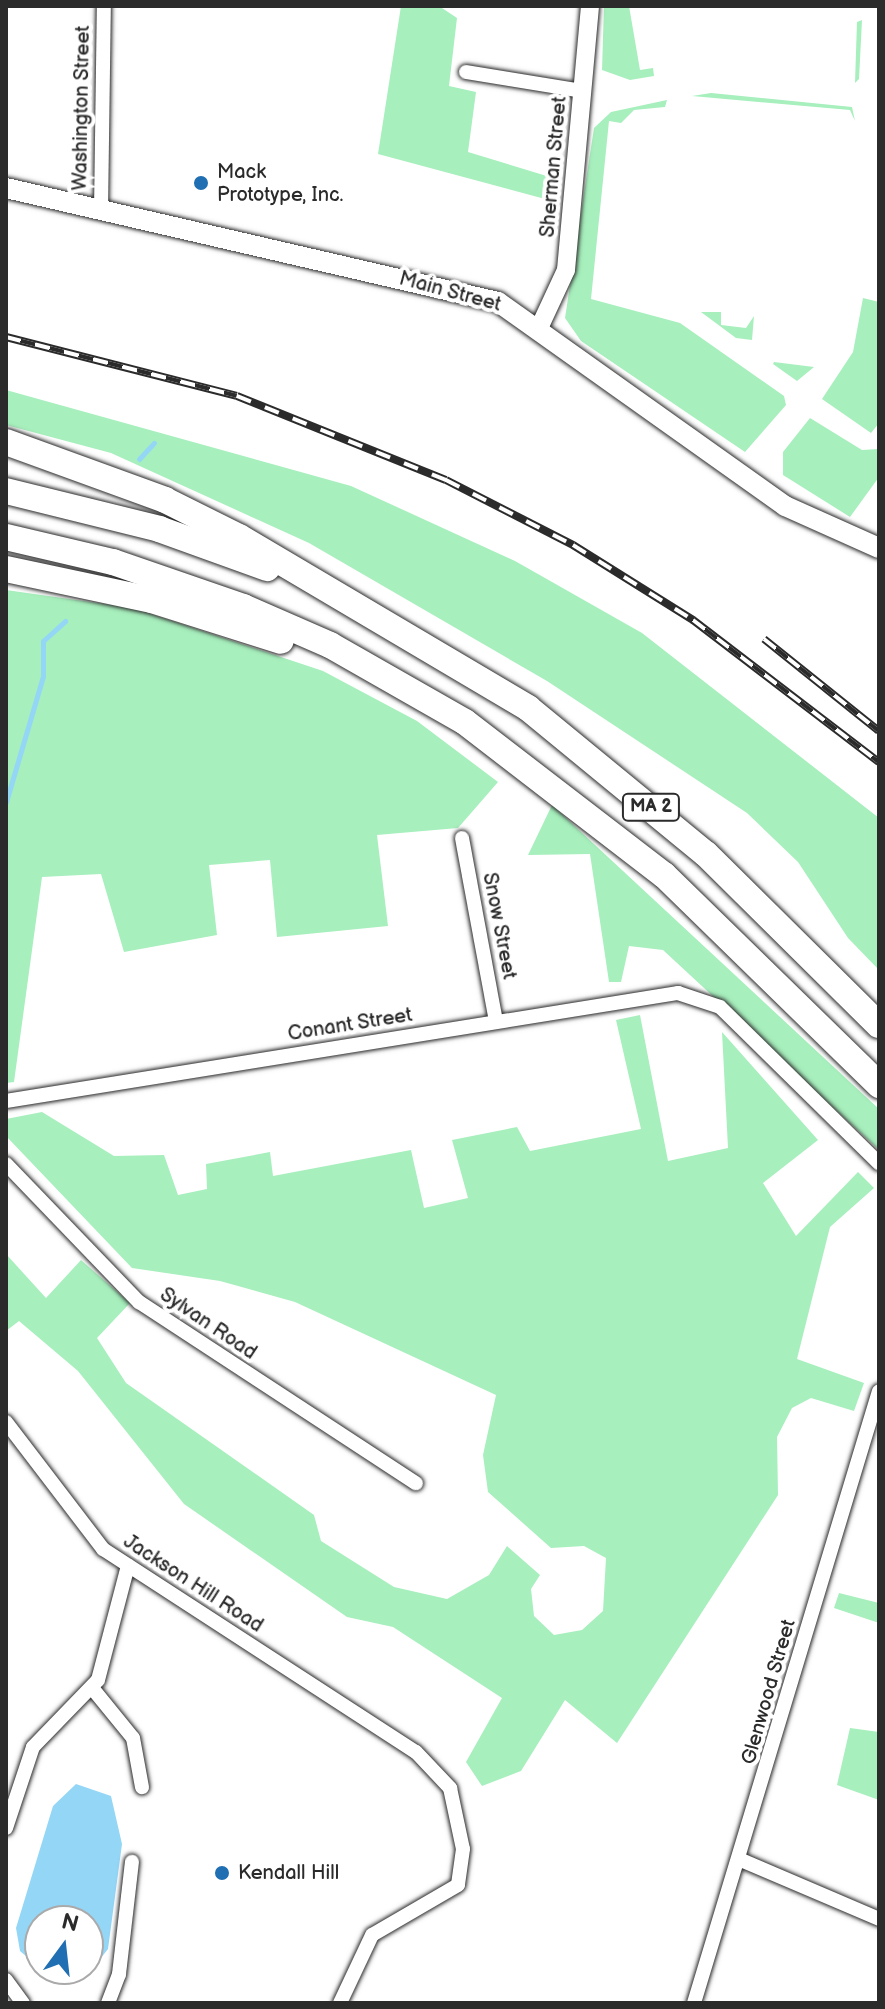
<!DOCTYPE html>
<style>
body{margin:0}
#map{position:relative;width:885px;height:2009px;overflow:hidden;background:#fff;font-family:"Balsamiq Sans",sans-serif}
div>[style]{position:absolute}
.green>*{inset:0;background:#a7efbd}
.water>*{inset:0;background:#94d6f6}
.stream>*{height:5px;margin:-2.5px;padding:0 2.5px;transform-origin:2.5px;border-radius:2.5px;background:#94d6f6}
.roads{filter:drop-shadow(0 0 2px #2b2b2b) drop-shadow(0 0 2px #2b2b2b)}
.minor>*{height:14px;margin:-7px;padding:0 7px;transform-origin:7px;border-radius:7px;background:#fff}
.tertiary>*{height:18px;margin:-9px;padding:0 9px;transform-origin:9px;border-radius:9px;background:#fff}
.secondary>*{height:20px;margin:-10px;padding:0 10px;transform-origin:10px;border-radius:10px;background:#fff}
.motorway>*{height:26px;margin:-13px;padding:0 13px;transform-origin:13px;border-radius:13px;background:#fff}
.rail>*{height:8px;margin-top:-4px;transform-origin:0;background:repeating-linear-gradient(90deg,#fff 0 15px,#2b2b2b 0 30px);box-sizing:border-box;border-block:2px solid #2b2b2b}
.dots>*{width:22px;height:22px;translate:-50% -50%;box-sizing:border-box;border:4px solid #fff;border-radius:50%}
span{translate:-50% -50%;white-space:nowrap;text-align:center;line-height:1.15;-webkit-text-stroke:8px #fff;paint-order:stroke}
.shield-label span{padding:2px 6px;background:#fff;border:2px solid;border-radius:6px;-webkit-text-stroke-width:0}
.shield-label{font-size:18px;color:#2b2b2b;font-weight:700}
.street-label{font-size:20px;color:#2b2b2b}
.poi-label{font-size:20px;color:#2b2b2b}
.left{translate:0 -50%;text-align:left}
.frame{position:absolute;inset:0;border:8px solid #2b2b2b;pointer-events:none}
.north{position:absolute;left:24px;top:1905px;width:80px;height:80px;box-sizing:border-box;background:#fff;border:2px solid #aaa;border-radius:50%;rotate:15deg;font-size:22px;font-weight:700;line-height:32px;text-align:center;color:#2b2b2b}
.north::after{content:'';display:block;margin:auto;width:28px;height:36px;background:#1f6fb2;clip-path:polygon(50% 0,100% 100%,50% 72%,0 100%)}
</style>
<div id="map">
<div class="green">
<i style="clip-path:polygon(401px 6px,439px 6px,457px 18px,449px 86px,476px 92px,468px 152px,550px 177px,545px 199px,378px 154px)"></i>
<i style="clip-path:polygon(604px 6px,629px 6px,640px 70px,653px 68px,654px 76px,630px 80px,602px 70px)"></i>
<i style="clip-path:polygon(862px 20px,859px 79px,855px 83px,857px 22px)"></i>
<i style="clip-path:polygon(711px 93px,852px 107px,855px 121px,850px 110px,692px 96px)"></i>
<i style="clip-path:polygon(667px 100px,665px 107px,634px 110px,621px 123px,609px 121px,591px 299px,680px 323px,784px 396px,786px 405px,745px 452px,581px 341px,565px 318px,594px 128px,611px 112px)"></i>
<i style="clip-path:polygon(863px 298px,879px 302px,879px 423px,871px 433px,822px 399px,853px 352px)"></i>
<i style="clip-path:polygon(701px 312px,721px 312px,721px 325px,746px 328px,754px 316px,752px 340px,736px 338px)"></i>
<i style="clip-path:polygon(773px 364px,774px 362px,814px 367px,797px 381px)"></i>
<i style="clip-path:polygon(6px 390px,351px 486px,515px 561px,642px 633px,879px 818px,879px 970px,848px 938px,798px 862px,747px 813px,547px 681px,309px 543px,111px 453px,6px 425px)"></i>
<i style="clip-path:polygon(810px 418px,862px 450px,879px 449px,879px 477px,850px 517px,783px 475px,783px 452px)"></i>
<i style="clip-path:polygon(6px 590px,133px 608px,323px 671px,417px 721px,498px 782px,458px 828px,377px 835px,388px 926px,277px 937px,270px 860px,209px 865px,217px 935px,124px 952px,101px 874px,42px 877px,14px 1082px,6px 1083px)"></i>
<i style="clip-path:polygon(552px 805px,879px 1109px,879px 1150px,663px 950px,629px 946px,621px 982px,609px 982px,590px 854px,528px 855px)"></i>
<i style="clip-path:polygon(640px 1015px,668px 1161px,728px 1148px,722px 1032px,818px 1140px,763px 1183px,796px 1236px,858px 1172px,874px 1188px,830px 1227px,797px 1359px,864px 1383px,854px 1411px,811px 1398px,792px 1408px,777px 1437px,778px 1495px,617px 1743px,565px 1700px,521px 1771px,482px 1786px,466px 1762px,502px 1698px,393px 1627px,347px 1617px,184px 1504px,78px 1371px,19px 1321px,6px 1331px,6px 1254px,46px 1298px,81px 1260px,130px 1303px,97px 1338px,126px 1383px,314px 1515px,321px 1541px,394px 1587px,447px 1599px,489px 1575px,507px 1546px,540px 1575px,531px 1589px,534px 1616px,554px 1635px,582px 1630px,603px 1611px,606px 1558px,584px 1546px,551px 1548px,488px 1492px,483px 1455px,496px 1395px,295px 1302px,220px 1281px,132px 1268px,6px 1136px,6px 1119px,42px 1112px,114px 1156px,164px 1155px,178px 1195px,207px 1189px,206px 1164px,270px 1152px,273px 1176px,411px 1150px,424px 1208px,468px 1198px,452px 1140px,517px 1127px,530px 1151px,641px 1129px,616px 1020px)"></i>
<i style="clip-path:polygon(839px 1593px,879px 1603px,879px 1623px,834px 1608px)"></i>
<i style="clip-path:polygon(850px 1728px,879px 1732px,879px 1800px,837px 1785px)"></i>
</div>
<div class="water">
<i style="clip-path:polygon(76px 1784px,111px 1796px,122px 1844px,108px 1949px,89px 1973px,74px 1976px,43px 1969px,88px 1969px,88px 1921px,40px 1921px,40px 1968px,20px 1951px,16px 1928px,53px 1806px)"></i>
</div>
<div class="stream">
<i style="left:139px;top:459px;width:22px;rotate:-47deg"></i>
<i style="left:6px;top:802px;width:131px;rotate:-73.6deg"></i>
<i style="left:43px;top:676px;width:35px;rotate:-90deg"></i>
<i style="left:43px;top:641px;width:30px;rotate:-42deg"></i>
</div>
<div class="roads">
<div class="minor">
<i style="left:466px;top:72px;width:118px;rotate:9.3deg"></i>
<i style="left:101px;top:211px;width:205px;rotate:-89.2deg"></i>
<i style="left:462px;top:838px;width:186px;rotate:79.5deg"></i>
<i style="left:6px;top:1101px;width:681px;rotate:-9.13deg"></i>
<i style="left:678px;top:993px;width:44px;rotate:18.4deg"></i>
<i style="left:720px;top:1007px;width:223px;rotate:44.5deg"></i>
<i style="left:6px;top:1164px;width:192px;rotate:46.1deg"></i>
<i style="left:139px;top:1302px;width:331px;rotate:33.2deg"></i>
<i style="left:6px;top:1422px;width:160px;rotate:52.6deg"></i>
<i style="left:103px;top:1549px;width:373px;rotate:33deg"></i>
<i style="left:416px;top:1752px;width:50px;rotate:46.6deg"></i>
<i style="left:450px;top:1788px;width:62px;rotate:78deg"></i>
<i style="left:463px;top:1849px;width:36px;rotate:98deg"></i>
<i style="left:458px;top:1885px;width:99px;rotate:149.8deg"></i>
<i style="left:372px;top:1935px;width:75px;rotate:115.2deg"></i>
<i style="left:93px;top:1689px;width:63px;rotate:50.8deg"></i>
<i style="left:133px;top:1738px;width:50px;rotate:79.6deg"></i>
<i style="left:6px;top:1828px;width:85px;rotate:-71.6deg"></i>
<i style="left:33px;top:1747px;width:93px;rotate:-45.9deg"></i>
<i style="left:98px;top:1680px;width:118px;rotate:-75.3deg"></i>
<i style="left:741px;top:1860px;width:150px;rotate:23.1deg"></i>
<i style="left:6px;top:1980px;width:29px;rotate:54deg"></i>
<i style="left:108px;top:2003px;width:31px;rotate:-69deg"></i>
<i style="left:119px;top:1974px;width:113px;rotate:-83.4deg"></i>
<i style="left:694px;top:2003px;width:639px;rotate:-73.18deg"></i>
</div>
<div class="tertiary">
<i style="left:540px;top:326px;width:62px;rotate:-65.1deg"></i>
<i style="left:566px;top:270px;width:265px;rotate:-84.8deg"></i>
</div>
<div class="secondary">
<i style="left:6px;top:188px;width:505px;rotate:13.05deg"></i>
<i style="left:498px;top:302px;width:352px;rotate:35.4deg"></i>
<i style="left:785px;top:506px;width:103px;rotate:24.1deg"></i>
</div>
<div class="motorway">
<i style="left:6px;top:442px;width:169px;rotate:20deg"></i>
<i style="left:165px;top:500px;width:83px;rotate:26.6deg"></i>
<i style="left:239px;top:537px;width:336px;rotate:30.6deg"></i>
<i style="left:528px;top:708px;width:230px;rotate:39.4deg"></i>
<i style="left:706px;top:854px;width:243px;rotate:44.7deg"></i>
<i style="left:6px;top:491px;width:158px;rotate:13.9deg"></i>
<i style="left:159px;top:529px;width:115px;rotate:19.9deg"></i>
<i style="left:6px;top:537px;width:110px;rotate:13.2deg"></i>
<i style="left:113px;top:562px;width:138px;rotate:19.1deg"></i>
<i style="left:243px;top:607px;width:95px;rotate:23.6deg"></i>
<i style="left:330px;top:645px;width:155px;rotate:29.7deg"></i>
<i style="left:465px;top:722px;width:251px;rotate:37.6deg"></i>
<i style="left:664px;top:875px;width:301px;rotate:44.3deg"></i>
<i style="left:6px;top:569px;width:149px;rotate:12deg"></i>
<i style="left:152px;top:600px;width:135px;rotate:17.6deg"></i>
</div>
</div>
<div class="rail">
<i style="left:6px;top:337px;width:238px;rotate:14.3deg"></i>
<i style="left:237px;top:396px;width:225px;rotate:21.9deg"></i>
<i style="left:446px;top:480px;width:143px;rotate:27.1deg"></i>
<i style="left:573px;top:545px;width:142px;rotate:32deg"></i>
<i style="left:693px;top:620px;width:234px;rotate:37.4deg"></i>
<i style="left:764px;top:639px;width:147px;rotate:38.7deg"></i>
</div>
<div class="dots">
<i style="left:201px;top:183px;background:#1f6fb2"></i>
<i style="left:222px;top:1873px;background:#1f6fb2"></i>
</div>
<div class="shield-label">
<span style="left:651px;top:807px">MA 2</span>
</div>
<div class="street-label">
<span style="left:82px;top:108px;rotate:-89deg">Washington Street</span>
<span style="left:554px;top:167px;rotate:-85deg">Sherman Street</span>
<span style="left:450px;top:292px;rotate:15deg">Main Street</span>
<span style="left:499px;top:926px;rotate:79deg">Snow Street</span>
<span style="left:350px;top:1025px;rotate:-9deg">Conant Street</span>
<span style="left:208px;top:1324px;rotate:34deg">Sylvan Road</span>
<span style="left:193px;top:1584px;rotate:33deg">Jackson Hill Road</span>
<span style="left:769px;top:1692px;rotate:-74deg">Glenwood Street</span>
</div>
<div class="poi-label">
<span class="left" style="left:217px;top:184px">Mack<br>Prototype, Inc.</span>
<span class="left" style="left:238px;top:1873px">Kendall Hill</span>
</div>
<div class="frame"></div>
<div class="north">N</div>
</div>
